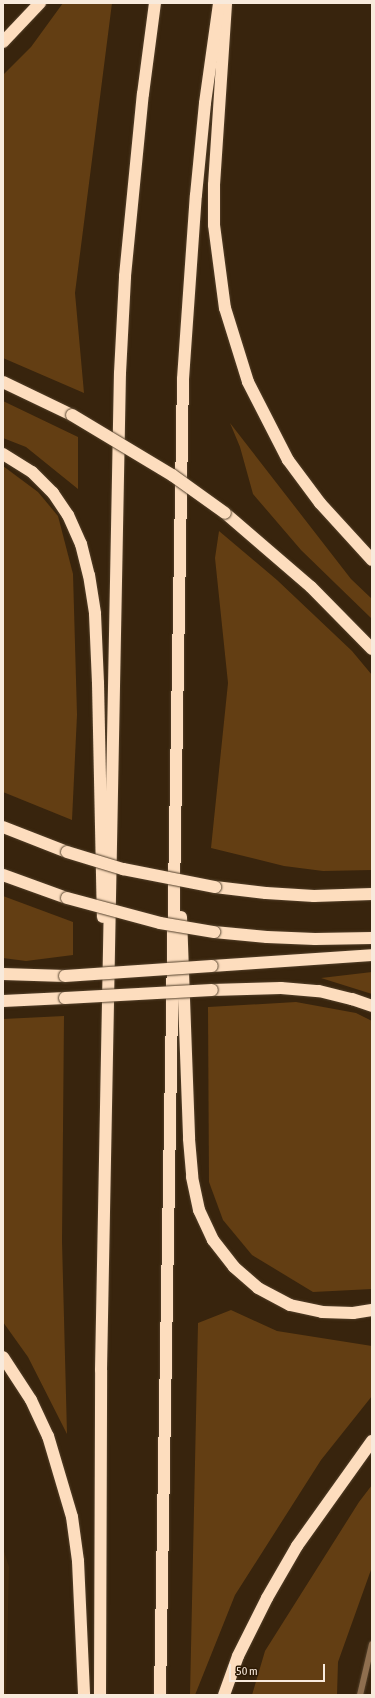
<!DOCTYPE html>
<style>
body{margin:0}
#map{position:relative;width:375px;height:1698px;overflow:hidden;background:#38240d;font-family:"Asap Condensed",sans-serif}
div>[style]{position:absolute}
.built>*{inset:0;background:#442b0e}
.green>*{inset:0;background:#633e13}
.roads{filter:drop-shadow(0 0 1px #53402a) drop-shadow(0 0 1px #53402a)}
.lane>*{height:6px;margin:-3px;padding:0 3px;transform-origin:3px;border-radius:3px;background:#8f6f4f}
.highway>*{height:12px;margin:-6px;padding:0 6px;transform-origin:6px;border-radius:6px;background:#fdddbe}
.bridges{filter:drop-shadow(0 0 1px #53402a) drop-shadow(0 0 1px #53402a)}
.highway-bridge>*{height:12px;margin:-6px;padding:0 6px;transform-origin:6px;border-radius:6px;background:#fdddbe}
span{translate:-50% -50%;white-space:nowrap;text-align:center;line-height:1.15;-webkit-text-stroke:3px #2e1a04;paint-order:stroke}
.frame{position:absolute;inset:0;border:4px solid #f8eadc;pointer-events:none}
.scale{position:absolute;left:229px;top:1664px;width:96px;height:18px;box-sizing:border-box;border:2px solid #f8eadc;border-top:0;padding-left:5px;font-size:12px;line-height:14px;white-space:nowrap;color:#f8eadc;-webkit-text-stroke:3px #2e1a04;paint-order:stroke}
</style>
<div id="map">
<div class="built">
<i style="clip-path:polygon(3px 1548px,9px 1567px,6px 1695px,3px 1695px)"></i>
</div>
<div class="green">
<i style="clip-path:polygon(63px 3px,112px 3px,75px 293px,84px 393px,3px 358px,3px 75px,31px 47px)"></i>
<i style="clip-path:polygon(3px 401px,78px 437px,78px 489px,26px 447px,3px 438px)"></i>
<i style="clip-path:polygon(230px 423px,351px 579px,372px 599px,372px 619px,301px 550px,253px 494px,240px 447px)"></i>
<i style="clip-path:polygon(3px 466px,38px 492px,58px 516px,73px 574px,77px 715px,72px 820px,3px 792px)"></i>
<i style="clip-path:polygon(219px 531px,277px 580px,352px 651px,372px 675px,372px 870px,323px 871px,284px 866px,211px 848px,228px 683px,215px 558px)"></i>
<i style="clip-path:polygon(3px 896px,73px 922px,73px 955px,26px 961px,3px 958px)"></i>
<i style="clip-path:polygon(372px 972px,372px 994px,321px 978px)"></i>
<i style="clip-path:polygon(296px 1002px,356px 1013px,372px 1021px,372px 1289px,313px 1292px,252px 1255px,223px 1220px,209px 1182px,208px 1007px)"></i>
<i style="clip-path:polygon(64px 1016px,62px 1241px,67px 1434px,28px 1357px,3px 1322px,3px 1019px)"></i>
<i style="clip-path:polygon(231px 1310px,277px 1331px,372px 1346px,372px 1396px,321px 1460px,235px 1595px,195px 1695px,190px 1695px,198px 1323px)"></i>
<i style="clip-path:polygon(372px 1485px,372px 1567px,338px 1662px,337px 1695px,252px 1695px,265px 1651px,359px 1502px)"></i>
</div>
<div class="roads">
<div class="lane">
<i style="left:360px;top:1695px;width:52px;rotate:-76.8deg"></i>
</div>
<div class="highway">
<i style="left:226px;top:4px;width:181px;rotate:93.8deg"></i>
<i style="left:214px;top:185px;width:40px;rotate:90deg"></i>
<i style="left:214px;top:225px;width:84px;rotate:82.5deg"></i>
<i style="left:225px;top:308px;width:77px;rotate:72.7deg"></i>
<i style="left:248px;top:382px;width:88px;rotate:62.9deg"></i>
<i style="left:288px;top:460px;width:54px;rotate:53.3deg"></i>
<i style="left:320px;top:503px;width:77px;rotate:47.6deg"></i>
<i style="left:3px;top:42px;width:54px;rotate:-46.5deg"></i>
<i style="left:3px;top:382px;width:76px;rotate:25.6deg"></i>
<i style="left:3px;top:454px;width:34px;rotate:32deg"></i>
<i style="left:32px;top:472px;width:30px;rotate:45deg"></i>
<i style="left:53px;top:493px;width:27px;rotate:56deg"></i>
<i style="left:68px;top:515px;width:32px;rotate:66deg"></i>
<i style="left:81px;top:544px;width:32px;rotate:76deg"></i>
<i style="left:89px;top:575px;width:39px;rotate:81deg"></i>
<i style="left:95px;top:614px;width:69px;rotate:87.5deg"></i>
<i style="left:98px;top:683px;width:234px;rotate:88.8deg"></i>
<i style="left:225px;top:513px;width:113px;rotate:40.7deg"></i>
<i style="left:311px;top:587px;width:87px;rotate:45.5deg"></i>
<i style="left:3px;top:827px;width:69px;rotate:21.3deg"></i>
<i style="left:3px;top:875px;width:68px;rotate:19.8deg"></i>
<i style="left:215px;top:887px;width:51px;rotate:6.7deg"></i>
<i style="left:266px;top:893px;width:48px;rotate:3.6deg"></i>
<i style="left:314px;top:896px;width:58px;rotate:-2deg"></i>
<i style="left:181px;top:917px;width:222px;rotate:87.9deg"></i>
<i style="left:189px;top:1139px;width:38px;rotate:85deg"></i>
<i style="left:192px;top:1177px;width:34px;rotate:78deg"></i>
<i style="left:199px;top:1210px;width:33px;rotate:65deg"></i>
<i style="left:213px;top:1240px;width:34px;rotate:52deg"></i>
<i style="left:234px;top:1267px;width:32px;rotate:41deg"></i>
<i style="left:258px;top:1288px;width:36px;rotate:28deg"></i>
<i style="left:290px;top:1305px;width:33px;rotate:12deg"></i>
<i style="left:322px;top:1312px;width:31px;rotate:2deg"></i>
<i style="left:353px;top:1313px;width:19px;rotate:-9deg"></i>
<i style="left:214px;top:932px;width:53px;rotate:5.4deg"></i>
<i style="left:267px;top:937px;width:48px;rotate:2.4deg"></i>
<i style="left:315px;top:939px;width:57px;rotate:-1deg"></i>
<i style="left:212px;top:966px;width:160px;rotate:-3.9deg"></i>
<i style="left:3px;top:974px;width:62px;rotate:1.8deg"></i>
<i style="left:212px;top:990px;width:69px;rotate:-1.7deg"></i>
<i style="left:281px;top:988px;width:38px;rotate:5deg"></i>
<i style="left:319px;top:991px;width:34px;rotate:14deg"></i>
<i style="left:352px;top:999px;width:21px;rotate:19deg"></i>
<i style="left:3px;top:1001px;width:62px;rotate:-2.8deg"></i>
<i style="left:3px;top:1357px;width:51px;rotate:56.9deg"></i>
<i style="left:31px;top:1400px;width:40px;rotate:65deg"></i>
<i style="left:48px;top:1436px;width:84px;rotate:73.5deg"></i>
<i style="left:72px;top:1517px;width:44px;rotate:82.2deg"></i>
<i style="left:78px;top:1561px;width:134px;rotate:87.4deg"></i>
<i style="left:100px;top:1695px;width:325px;rotate:-89.8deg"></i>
<i style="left:101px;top:1370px;width:997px;rotate:-88.91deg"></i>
<i style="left:120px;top:373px;width:97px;rotate:-87deg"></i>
<i style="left:125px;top:276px;width:183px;rotate:-84.4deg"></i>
<i style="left:143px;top:94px;width:92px;rotate:-82.5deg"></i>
<i style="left:160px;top:1695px;width:1316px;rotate:-89deg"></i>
<i style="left:183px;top:379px;width:184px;rotate:-86deg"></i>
<i style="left:196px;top:195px;width:92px;rotate:-84.4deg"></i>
<i style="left:205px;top:103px;width:101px;rotate:-82deg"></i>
<i style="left:224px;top:1695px;width:41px;rotate:-70.3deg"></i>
<i style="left:238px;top:1656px;width:65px;rotate:-63.4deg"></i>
<i style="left:267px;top:1598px;width:60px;rotate:-60deg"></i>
<i style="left:297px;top:1546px;width:129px;rotate:-54.5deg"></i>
</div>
</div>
<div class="bridges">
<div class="highway-bridge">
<i style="left:72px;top:415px;width:117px;rotate:31deg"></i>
<i style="left:172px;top:475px;width:65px;rotate:35.6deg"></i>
<i style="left:67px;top:852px;width:59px;rotate:16.9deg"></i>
<i style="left:123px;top:869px;width:94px;rotate:11.1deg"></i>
<i style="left:67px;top:898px;width:96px;rotate:15deg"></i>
<i style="left:160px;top:923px;width:55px;rotate:9.5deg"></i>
<i style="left:65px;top:976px;width:147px;rotate:-3.9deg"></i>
<i style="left:65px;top:998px;width:147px;rotate:-3.1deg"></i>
</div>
</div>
<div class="frame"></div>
<div class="scale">50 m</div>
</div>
